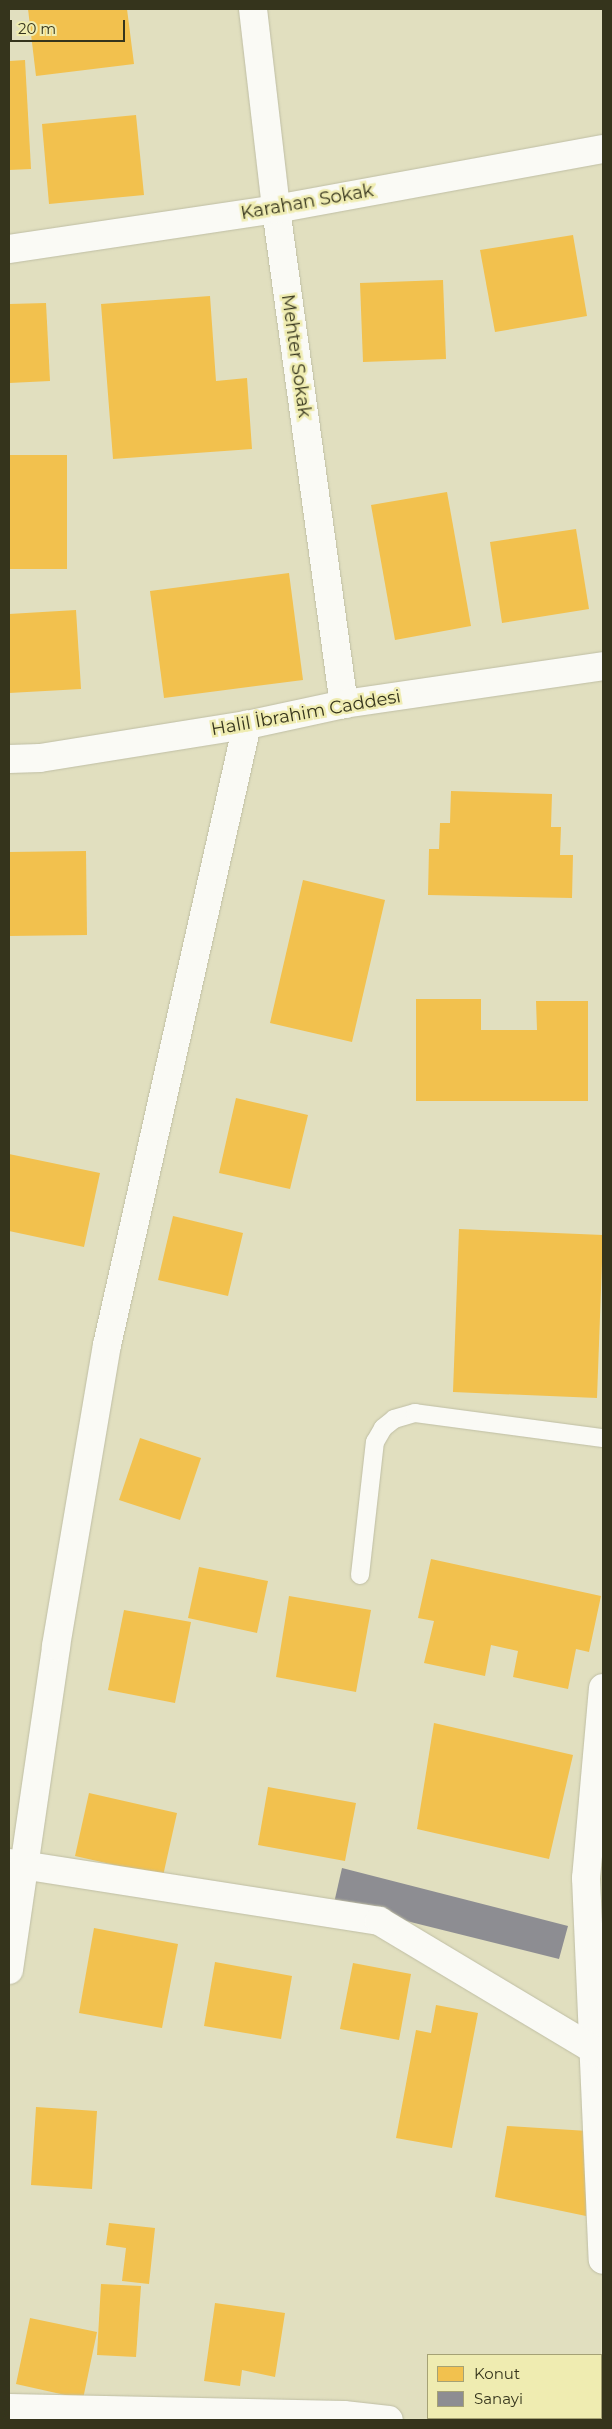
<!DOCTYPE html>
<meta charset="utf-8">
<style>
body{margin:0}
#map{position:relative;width:612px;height:2429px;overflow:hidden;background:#e1dfbf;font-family:Montserrat,sans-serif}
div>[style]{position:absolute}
.homes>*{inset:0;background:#f2c14e}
.industry>*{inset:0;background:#8d8d92}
.roads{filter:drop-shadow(0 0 1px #bfbea4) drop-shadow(0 0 1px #bfbea4)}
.service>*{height:18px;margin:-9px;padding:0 9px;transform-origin:9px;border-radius:9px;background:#fafaf5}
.minor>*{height:28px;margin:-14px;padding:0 14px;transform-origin:14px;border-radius:14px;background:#fafaf5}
.tertiary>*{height:28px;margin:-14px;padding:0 14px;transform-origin:14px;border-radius:14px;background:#fafaf5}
span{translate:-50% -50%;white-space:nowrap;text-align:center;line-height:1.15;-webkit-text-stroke:5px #efecb1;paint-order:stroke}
.street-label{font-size:18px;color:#35341c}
.frame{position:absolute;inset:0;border:10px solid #35341c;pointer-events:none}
.legend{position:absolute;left:427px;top:2354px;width:175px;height:65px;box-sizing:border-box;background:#efecb1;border:1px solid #a5a275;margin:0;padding:6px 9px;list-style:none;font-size:15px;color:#35341c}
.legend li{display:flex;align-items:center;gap:10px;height:25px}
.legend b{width:25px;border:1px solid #a5a275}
.scale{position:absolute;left:10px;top:20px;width:115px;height:22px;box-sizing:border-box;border:2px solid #35341c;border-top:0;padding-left:6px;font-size:15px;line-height:18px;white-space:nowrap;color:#35341c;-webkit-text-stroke:4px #efecb1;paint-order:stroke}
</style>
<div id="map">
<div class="homes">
<i style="clip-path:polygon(28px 9px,127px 9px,134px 64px,36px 76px)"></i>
<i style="clip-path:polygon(25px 60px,31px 169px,9px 170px,9px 61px)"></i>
<i style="clip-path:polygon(136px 115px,144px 195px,49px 204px,42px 124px)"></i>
<i style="clip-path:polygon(573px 235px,587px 316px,495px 332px,480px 250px)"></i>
<i style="clip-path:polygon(443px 280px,446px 359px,363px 362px,360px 283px)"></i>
<i style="clip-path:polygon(210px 296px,216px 381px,247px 378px,252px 449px,113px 459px,101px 304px)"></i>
<i style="clip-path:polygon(46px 303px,50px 381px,9px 383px,9px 304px)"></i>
<i style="clip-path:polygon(9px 455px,67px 455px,67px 569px,9px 569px)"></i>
<i style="clip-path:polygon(447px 492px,471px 626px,395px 640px,371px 505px)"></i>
<i style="clip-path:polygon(576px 529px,589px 609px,502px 623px,490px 542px)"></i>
<i style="clip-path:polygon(289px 573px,303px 680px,164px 698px,150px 591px)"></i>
<i style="clip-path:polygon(76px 610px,81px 689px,9px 693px,9px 614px)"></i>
<i style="clip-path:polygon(451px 791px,552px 794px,551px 827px,561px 827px,560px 855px,573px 855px,572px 898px,428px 895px,429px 849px,439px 849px,440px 823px,450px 823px)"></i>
<i style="clip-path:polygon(86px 851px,87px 935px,9px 936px,9px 852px)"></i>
<i style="clip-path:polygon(303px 880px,385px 900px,352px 1042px,270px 1023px)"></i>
<i style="clip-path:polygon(416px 999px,481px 999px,481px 1030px,537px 1030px,536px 1001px,588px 1001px,588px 1101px,416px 1101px)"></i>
<i style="clip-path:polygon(236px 1098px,308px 1115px,290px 1189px,219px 1173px)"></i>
<i style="clip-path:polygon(9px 1154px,100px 1173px,84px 1247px,9px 1231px)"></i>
<i style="clip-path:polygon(173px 1216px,243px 1233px,228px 1296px,158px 1280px)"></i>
<i style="clip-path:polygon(459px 1229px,603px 1235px,597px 1398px,453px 1392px)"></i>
<i style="clip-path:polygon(140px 1438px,201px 1458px,180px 1520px,119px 1500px)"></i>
<i style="clip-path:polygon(431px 1559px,601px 1596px,589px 1652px,576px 1649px,568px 1689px,513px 1677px,518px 1651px,491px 1645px,485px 1676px,424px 1663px,434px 1621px,418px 1618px)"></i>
<i style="clip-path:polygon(199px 1567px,268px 1581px,257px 1633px,188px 1618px)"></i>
<i style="clip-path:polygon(289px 1596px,371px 1610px,356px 1692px,276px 1677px)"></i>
<i style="clip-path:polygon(124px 1610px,191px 1622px,175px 1703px,108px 1690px)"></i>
<i style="clip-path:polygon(434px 1723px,573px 1755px,549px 1859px,417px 1829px)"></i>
<i style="clip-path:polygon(268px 1787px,356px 1803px,345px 1861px,258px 1845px)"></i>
<i style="clip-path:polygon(89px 1793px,177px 1813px,163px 1876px,75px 1856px)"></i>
<i style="clip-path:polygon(94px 1928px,178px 1944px,162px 2028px,79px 2013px)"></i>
<i style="clip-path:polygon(215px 1962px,292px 1976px,281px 2039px,204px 2026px)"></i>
<i style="clip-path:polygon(353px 1963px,411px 1974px,399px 2040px,340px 2029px)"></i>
<i style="clip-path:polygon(436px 2005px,478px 2013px,452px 2148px,396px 2138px,416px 2030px,431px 2033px)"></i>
<i style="clip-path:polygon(36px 2107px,97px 2111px,92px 2189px,31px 2185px)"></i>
<i style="clip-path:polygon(507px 2126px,588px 2131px,586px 2216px,495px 2197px)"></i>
<i style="clip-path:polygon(109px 2223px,155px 2228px,149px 2284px,122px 2281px,126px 2248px,106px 2245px)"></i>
<i style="clip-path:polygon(101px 2284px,141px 2286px,136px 2357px,97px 2355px)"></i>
<i style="clip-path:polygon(215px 2303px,285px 2313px,275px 2377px,242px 2370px,240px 2386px,204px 2381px)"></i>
<i style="clip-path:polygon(30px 2318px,97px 2332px,83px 2399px,16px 2384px)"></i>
</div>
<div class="industry">
<i style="clip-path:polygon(342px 1868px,568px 1926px,559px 1959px,334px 1903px)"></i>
</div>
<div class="roads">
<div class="service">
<i style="left:360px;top:1575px;width:134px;rotate:-83.6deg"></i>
<i style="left:375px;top:1442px;width:16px;rotate:-60deg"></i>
<i style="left:383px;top:1428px;width:14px;rotate:-39deg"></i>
<i style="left:394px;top:1419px;width:22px;rotate:-16deg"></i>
<i style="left:415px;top:1413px;width:190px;rotate:7.6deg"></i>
</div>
<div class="minor">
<i style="left:253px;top:9px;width:201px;rotate:83.4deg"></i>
<i style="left:276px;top:209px;width:500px;rotate:82.2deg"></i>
<i style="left:9px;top:249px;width:270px;rotate:-8.5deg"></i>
<i style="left:276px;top:209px;width:332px;rotate:-10.4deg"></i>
<i style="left:603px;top:1688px;width:191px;rotate:95.1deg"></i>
<i style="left:586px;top:1878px;width:382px;rotate:87.5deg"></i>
<i style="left:9px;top:1863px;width:375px;rotate:8.9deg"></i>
<i style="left:379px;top:1921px;width:261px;rotate:30.9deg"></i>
<i style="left:9px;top:1970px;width:327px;rotate:-81.7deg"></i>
<i style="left:56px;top:1646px;width:305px;rotate:-80.4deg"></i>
<i style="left:107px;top:1345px;width:636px;rotate:-77.28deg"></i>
<i style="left:9px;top:2408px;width:335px;rotate:1.2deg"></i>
<i style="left:344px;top:2415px;width:45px;rotate:6.3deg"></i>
</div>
<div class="tertiary">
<i style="left:9px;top:759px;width:31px;rotate:-2deg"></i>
<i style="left:40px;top:758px;width:210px;rotate:-9.1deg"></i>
<i style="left:247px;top:725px;width:99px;rotate:-12.2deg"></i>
<i style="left:344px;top:704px;width:262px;rotate:-8.3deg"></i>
</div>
</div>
<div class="street-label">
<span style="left:307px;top:202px;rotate:-10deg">Karahan Sokak</span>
<span style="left:296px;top:356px;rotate:82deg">Mehter Sokak</span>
<span style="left:306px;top:713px;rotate:-10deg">Halil İbrahim Caddesi</span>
</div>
<div class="frame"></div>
<ul class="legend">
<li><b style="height:14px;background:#f2c14e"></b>Konut</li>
<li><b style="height:14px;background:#8d8d92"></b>Sanayi</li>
</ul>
<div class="scale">20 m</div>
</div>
